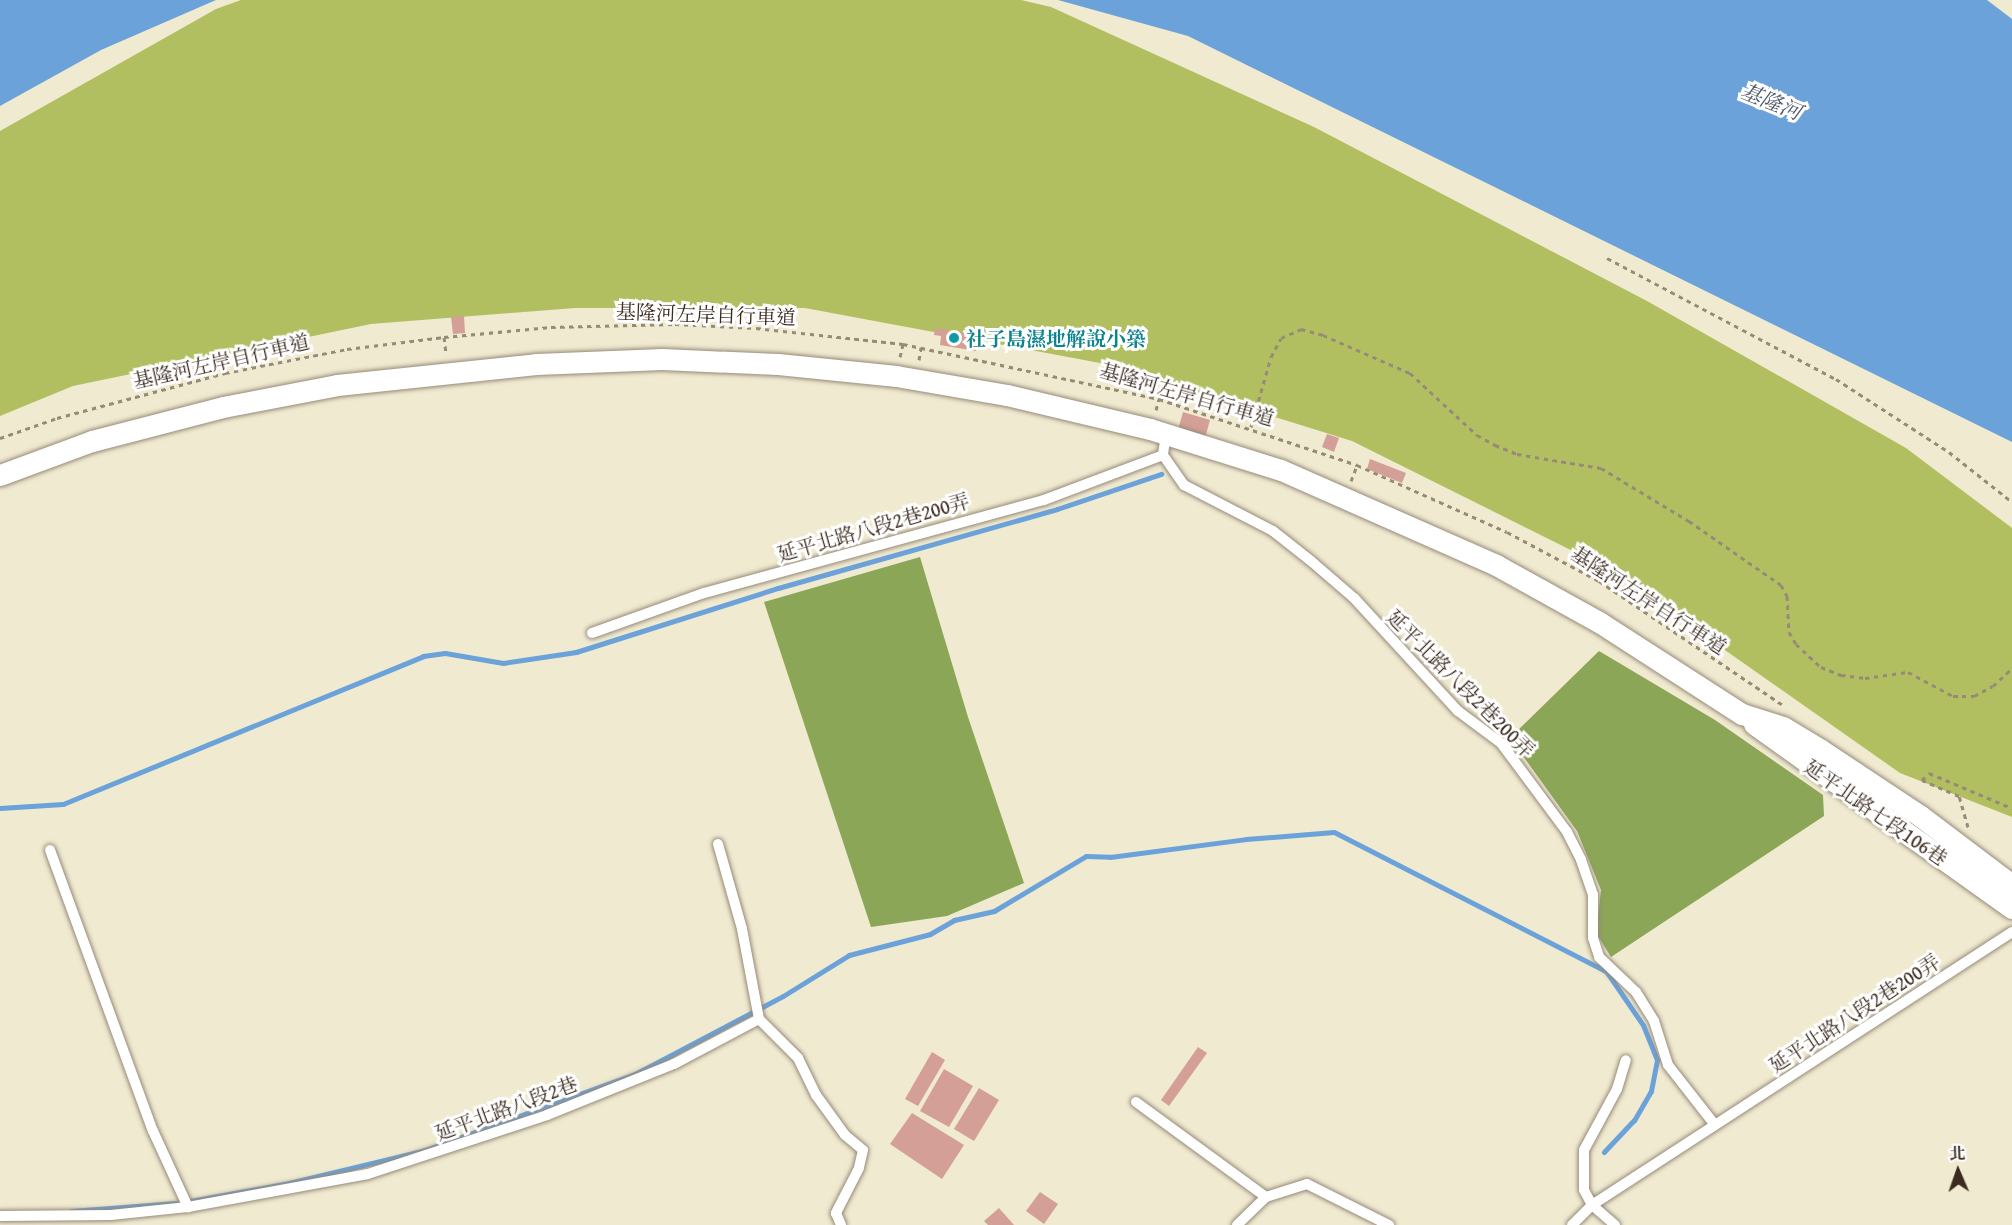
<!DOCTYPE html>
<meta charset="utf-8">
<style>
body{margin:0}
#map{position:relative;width:2012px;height:1225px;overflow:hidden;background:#f0ead1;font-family:"Gentium Book Plus","Noto Serif TC",serif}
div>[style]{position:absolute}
.green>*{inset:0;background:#b1bf61}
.forest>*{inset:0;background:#8ca657}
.water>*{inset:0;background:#6aa2d9}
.stream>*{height:5px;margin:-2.5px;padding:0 2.5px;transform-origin:2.5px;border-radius:2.5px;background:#6aa2d9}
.building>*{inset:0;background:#d49f96}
.path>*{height:3px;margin-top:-1.5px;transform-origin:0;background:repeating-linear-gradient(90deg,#968a78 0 4.5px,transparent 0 9px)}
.roads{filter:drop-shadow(0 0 2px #968a78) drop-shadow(0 0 2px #968a78)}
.service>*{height:10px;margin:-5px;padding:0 5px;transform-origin:5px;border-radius:5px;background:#fff}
.minor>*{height:21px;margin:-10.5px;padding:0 10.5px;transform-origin:10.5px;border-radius:10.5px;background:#fff}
.dots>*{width:16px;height:16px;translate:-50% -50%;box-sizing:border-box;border:3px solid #fff;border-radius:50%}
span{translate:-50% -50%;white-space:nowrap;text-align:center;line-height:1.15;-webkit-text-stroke:6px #fff;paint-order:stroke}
.street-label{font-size:20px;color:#3b2a1e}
.culture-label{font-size:20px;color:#0d838f;font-weight:700}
.left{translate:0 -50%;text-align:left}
.water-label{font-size:21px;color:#4e5a69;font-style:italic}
.north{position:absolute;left:1928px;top:1141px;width:60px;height:60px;-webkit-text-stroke:4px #fff;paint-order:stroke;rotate:358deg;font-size:16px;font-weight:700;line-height:24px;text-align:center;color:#3b2a1e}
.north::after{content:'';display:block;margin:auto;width:21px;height:27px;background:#3b2a1e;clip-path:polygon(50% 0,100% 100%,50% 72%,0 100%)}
</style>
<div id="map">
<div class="green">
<i style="clip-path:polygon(241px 0,1021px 0,1051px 7px,1314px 127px,1647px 301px,1906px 448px,2012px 528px,2012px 817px,1900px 773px,1611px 570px,1352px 441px,1100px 363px,805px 308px,575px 308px,371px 324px,73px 386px,0 416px,0 131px,216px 9px)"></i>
</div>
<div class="forest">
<i style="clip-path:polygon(920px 557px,968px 717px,1024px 883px,947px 916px,871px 927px,764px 602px)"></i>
<i style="clip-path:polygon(1599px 651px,1715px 720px,1823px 795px,1824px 816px,1611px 957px,1596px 933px,1601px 890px,1577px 831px,1510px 738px)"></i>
</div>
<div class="water">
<i style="clip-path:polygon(0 0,216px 0,101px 50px,0 106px)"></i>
<i style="clip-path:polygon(1058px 0,1987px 0,2012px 19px,2012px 442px,1188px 36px)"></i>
</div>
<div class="stream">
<i style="left:0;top:808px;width:63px;rotate:-3.6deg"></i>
<i style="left:63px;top:804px;width:389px;rotate:-22.3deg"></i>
<i style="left:423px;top:656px;width:22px;rotate:-8deg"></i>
<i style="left:445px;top:653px;width:59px;rotate:9.8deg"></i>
<i style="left:503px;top:663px;width:74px;rotate:-8.6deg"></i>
<i style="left:576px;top:652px;width:212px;rotate:-17.6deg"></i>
<i style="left:778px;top:588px;width:290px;rotate:-15.8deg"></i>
<i style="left:1057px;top:509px;width:110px;rotate:-18.6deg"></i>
<i style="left:185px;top:1202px;width:106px;rotate:-10.4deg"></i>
<i style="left:289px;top:1183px;width:140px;rotate:-13.6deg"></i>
<i style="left:425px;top:1150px;width:223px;rotate:-19.9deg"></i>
<i style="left:635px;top:1074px;width:167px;rotate:-27.8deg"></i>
<i style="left:783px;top:996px;width:78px;rotate:-31.8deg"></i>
<i style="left:849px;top:955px;width:84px;rotate:-14.5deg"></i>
<i style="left:930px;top:934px;width:28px;rotate:-30deg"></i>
<i style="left:954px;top:920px;width:41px;rotate:-12.7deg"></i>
<i style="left:994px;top:911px;width:107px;rotate:-30.9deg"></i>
<i style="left:1086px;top:856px;width:24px;rotate:2deg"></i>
<i style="left:1110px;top:857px;width:137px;rotate:-7.5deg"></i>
<i style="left:1246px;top:839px;width:88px;rotate:-4.5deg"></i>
<i style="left:1334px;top:832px;width:305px;rotate:27.1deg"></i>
<i style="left:1606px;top:971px;width:65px;rotate:55.6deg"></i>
<i style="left:1643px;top:1025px;width:38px;rotate:68deg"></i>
<i style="left:1657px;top:1060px;width:32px;rotate:101deg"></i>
<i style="left:1651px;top:1091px;width:34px;rotate:120deg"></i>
<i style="left:1634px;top:1120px;width:44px;rotate:133.2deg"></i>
<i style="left:71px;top:1211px;width:105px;rotate:-4.4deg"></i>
</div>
<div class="building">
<i style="clip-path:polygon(464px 316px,465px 333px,453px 334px,451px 317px)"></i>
<i style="clip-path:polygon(935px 328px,969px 334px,968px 340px,977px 342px,976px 351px,940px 345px,941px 336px,934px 335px)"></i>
<i style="clip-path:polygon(1107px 364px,1122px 365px,1125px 378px,1113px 382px,1100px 379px,1096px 373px)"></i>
<i style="clip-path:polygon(1183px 412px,1210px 420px,1205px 438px,1178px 430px)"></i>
<i style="clip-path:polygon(1327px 434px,1339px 438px,1334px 452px,1322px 447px)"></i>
<i style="clip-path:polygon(1370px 459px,1406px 473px,1402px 483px,1367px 469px)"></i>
<i style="clip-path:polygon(1198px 1047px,1207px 1053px,1169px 1106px,1161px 1100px)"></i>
<i style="clip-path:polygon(932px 1052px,945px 1060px,918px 1106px,905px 1099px)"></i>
<i style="clip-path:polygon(944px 1069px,973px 1086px,949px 1127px,920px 1111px)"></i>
<i style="clip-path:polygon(979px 1088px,999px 1100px,974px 1141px,954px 1129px)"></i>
<i style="clip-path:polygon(912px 1113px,964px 1145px,942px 1179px,890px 1144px)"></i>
<i style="clip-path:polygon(1040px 1192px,1058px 1204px,1044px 1224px,1026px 1211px)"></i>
<i style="clip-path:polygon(999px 1208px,1014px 1225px,988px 1225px,984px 1221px)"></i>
</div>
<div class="path">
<i style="left:1607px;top:258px;width:259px;rotate:27.9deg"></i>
<i style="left:1836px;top:379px;width:135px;rotate:32.9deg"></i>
<i style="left:1949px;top:452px;width:80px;rotate:38.4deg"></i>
<i style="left:444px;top:337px;width:17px;rotate:83deg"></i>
<i style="left:900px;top:357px;width:13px;rotate:-77deg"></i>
<i style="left:919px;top:360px;width:13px;rotate:-81deg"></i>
<i style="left:1156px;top:410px;width:11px;rotate:-75deg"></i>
<i style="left:1251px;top:427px;width:73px;rotate:-74.1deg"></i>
<i style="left:1271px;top:357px;width:21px;rotate:-62deg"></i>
<i style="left:1281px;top:338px;width:22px;rotate:-24deg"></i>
<i style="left:1301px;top:329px;width:23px;rotate:15deg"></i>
<i style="left:1323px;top:335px;width:95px;rotate:23.6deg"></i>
<i style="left:1410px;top:373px;width:91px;rotate:42.8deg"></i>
<i style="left:1477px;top:435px;width:21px;rotate:29deg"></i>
<i style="left:1495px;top:445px;width:24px;rotate:22deg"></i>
<i style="left:1517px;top:454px;width:85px;rotate:9.5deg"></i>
<i style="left:1601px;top:468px;width:103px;rotate:31.1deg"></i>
<i style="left:1689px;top:521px;width:112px;rotate:34.8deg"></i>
<i style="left:1781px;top:585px;width:13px;rotate:61deg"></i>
<i style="left:1787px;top:596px;width:36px;rotate:87deg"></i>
<i style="left:1789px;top:632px;width:14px;rotate:60deg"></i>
<i style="left:1796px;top:644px;width:34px;rotate:43deg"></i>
<i style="left:1821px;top:667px;width:22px;rotate:22deg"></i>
<i style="left:1841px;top:675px;width:24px;rotate:7deg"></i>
<i style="left:1865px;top:678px;width:43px;rotate:-7.9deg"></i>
<i style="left:1908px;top:672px;width:51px;rotate:28.1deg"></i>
<i style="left:1953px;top:696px;width:21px"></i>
<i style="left:1974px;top:696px;width:21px;rotate:-28deg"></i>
<i style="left:1993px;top:686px;width:26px;rotate:-43deg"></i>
<i style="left:0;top:438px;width:60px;rotate:-19.3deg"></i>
<i style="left:57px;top:418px;width:174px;rotate:-15deg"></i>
<i style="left:225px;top:373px;width:124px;rotate:-11.1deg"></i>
<i style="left:347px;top:349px;width:98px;rotate:-7.1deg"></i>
<i style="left:444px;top:337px;width:107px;rotate:-5.3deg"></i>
<i style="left:551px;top:327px;width:124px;rotate:-1.4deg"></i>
<i style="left:675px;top:324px;width:81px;rotate:2.8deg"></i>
<i style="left:756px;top:328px;width:148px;rotate:6.2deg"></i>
<i style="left:903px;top:344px;width:262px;rotate:12.1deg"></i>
<i style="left:1159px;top:399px;width:209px;rotate:18.4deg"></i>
<i style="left:1357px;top:465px;width:164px;rotate:24.1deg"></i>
<i style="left:1507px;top:532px;width:104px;rotate:28deg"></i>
<i style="left:1599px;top:581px;width:223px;rotate:34deg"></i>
<i style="left:1351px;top:481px;width:17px;rotate:-69deg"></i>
<i style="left:1968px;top:827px;width:32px;rotate:-106deg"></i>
<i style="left:1959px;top:796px;width:40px;rotate:-156.6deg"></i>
<i style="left:1922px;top:780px;width:10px;rotate:-45deg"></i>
<i style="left:1929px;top:773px;width:90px;rotate:22.9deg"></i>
</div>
<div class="roads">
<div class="service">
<i style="left:1166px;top:435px;width:20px;rotate:99deg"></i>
<i style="left:1163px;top:455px;width:37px;rotate:55deg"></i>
<i style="left:1184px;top:485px;width:100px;rotate:27.3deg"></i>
<i style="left:1273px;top:531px;width:48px;rotate:38.3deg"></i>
<i style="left:1311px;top:561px;width:57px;rotate:40.7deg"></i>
<i style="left:1354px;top:598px;width:154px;rotate:47.4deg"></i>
<i style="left:1458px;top:711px;width:54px;rotate:36.7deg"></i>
<i style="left:1501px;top:743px;width:111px;rotate:53.4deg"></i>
<i style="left:1567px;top:832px;width:31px;rotate:63deg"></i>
<i style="left:1581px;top:860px;width:37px;rotate:71deg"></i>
<i style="left:1593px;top:895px;width:43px;rotate:90deg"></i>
<i style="left:1593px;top:938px;width:20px;rotate:72deg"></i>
<i style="left:1599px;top:957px;width:51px;rotate:43.4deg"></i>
<i style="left:1636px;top:992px;width:34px;rotate:58deg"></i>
<i style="left:1654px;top:1021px;width:46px;rotate:72.3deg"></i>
<i style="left:1668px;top:1065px;width:76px;rotate:51.9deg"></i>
<i style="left:592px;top:633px;width:119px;rotate:-19.7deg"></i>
<i style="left:704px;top:593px;width:352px;rotate:-15.3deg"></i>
<i style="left:1044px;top:500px;width:127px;rotate:-20.7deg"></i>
<i style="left:718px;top:844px;width:88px;rotate:74.2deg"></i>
<i style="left:742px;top:929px;width:92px;rotate:79.3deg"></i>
<i style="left:50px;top:850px;width:299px;rotate:69.9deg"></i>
<i style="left:153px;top:1131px;width:84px;rotate:65.3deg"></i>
<i style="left:759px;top:1019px;width:55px;rotate:45deg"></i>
<i style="left:798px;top:1058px;width:41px;rotate:64.1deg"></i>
<i style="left:816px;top:1095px;width:49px;rotate:54.1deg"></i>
<i style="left:845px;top:1135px;width:23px;rotate:40deg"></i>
<i style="left:863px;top:1150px;width:18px;rotate:103deg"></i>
<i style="left:859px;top:1168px;width:51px;rotate:117.1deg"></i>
<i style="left:836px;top:1213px;width:13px;rotate:67deg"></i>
<i style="left:1136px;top:1102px;width:161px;rotate:36.2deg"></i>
<i style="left:0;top:1216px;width:111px;rotate:-0.5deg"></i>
<i style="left:111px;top:1215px;width:77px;rotate:-5.9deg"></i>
<i style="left:188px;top:1207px;width:183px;rotate:-10.4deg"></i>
<i style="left:368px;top:1174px;width:188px;rotate:-18.2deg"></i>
<i style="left:547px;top:1115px;width:137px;rotate:-21.9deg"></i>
<i style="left:674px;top:1064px;width:96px;rotate:-27.9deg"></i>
<i style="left:1237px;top:1225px;width:40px;rotate:-44deg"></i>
<i style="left:1266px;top:1197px;width:43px;rotate:-17.6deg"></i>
<i style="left:1307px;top:1184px;width:92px;rotate:26.6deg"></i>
<i style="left:1572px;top:1225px;width:28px;rotate:-45deg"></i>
<i style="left:1592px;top:1205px;width:501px;rotate:-33.02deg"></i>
<i style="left:1615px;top:1225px;width:30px;rotate:-139deg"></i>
<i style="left:1592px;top:1205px;width:17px;rotate:-118deg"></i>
<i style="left:1584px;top:1190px;width:40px;rotate:-90deg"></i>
<i style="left:1584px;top:1150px;width:69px;rotate:-61.6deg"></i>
<i style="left:1617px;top:1089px;width:30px;rotate:-73deg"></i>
</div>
<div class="minor">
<i style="left:0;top:475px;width:98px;rotate:-20.3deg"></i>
<i style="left:92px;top:441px;width:135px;rotate:-14.5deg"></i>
<i style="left:223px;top:407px;width:116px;rotate:-10.9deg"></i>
<i style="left:337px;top:385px;width:200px;rotate:-6deg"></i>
<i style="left:536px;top:364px;width:126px;rotate:-2.3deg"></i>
<i style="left:662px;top:359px;width:116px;rotate:2.5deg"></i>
<i style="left:778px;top:364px;width:119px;rotate:5.8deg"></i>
<i style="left:896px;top:376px;width:113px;rotate:9.7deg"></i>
<i style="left:1007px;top:395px;width:147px;rotate:13.4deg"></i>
<i style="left:1150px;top:429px;width:137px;rotate:17.4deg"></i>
<i style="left:1281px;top:470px;width:235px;rotate:23.8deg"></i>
<i style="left:1496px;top:565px;width:118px;rotate:29deg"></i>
<i style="left:1599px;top:622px;width:170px;rotate:32.8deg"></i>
<i style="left:1742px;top:714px;width:43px;rotate:17.6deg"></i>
<i style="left:1783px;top:727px;width:44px;rotate:31.2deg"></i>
<i style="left:1821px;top:750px;width:118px;rotate:33.6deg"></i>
<i style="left:1919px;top:815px;width:116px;rotate:37deg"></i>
<i style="left:1754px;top:724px;width:317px;rotate:35.5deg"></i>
</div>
</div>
<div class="dots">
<i style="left:954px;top:338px;background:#0f9aa8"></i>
</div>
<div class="street-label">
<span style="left:706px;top:314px;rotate:2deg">基隆河左岸自行車道</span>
<span style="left:221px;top:361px;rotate:-13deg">基隆河左岸自行車道</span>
<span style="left:1187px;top:394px;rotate:16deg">基隆河左岸自行車道</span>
<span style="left:873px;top:527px;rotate:-16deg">延平北路八段2巷200弄</span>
<span style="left:1649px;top:600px;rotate:33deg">基隆河左岸自行車道</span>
<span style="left:1461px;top:683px;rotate:45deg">延平北路八段2巷200弄</span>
<span style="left:1876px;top:812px;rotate:35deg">延平北路七段106巷</span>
<span style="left:1854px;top:1013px;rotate:-33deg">延平北路八段2巷200弄</span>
<span style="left:506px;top:1108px;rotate:-20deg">延平北路八段2巷</span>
</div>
<div class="culture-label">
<span class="left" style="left:966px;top:338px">社子島濕地解說小築</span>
</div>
<div class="water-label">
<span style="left:1771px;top:102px;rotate:22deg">基隆河</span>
</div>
<div class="north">北</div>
</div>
